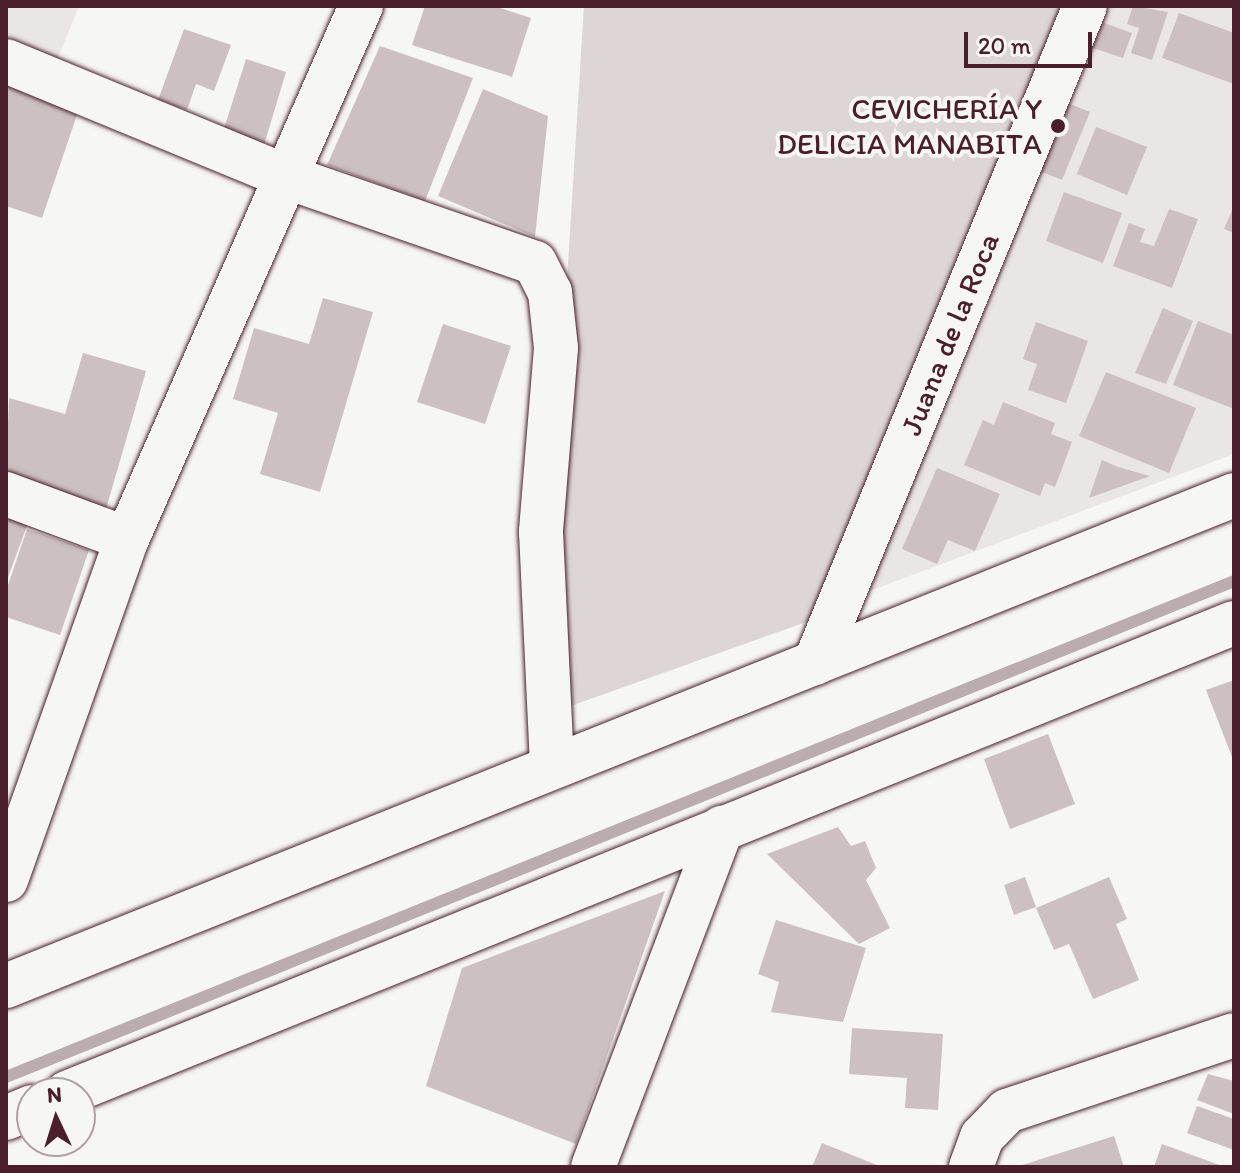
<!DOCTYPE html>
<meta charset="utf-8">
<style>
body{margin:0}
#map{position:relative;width:1240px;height:1173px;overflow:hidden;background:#f6f6f2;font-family:Itim,sans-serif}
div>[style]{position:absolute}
.built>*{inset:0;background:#e9e6e3}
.green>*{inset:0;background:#ddd6d5}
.stream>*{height:12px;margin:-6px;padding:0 6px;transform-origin:6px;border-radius:6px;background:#bbadae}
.building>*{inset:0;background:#ccc1c0}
.roads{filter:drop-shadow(0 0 2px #4a1f2b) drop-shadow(0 0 2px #4a1f2b)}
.minor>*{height:44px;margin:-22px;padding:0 22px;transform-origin:22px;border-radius:22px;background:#f6f6f2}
.dots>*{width:22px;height:22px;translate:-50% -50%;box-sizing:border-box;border:4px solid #f6f6f2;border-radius:50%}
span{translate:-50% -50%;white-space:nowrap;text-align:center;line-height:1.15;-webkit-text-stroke:8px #f6f6f2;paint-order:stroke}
.poi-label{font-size:30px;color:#4a1f2b}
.right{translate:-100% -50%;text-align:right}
.street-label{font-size:30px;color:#4a1f2b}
.frame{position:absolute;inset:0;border:8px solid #4a1f2b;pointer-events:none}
.north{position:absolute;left:16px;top:1077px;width:80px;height:80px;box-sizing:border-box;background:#f6f6f2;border:2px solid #b1a0a2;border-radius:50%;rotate:356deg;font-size:22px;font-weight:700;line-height:32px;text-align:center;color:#4a1f2b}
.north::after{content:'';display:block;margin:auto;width:28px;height:36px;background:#4a1f2b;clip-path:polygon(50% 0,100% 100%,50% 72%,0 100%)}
.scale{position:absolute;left:964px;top:32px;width:128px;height:36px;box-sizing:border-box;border:4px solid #4a1f2b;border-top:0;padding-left:10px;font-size:24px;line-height:28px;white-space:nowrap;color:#4a1f2b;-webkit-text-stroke:6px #f6f6f2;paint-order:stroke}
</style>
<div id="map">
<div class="built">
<i style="clip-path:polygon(6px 6px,79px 6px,6px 186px)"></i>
<i style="clip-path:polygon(1098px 6px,1234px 6px,1234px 454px,867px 592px)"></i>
</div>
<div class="green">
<i style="clip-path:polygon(584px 6px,1061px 6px,809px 621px,540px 717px)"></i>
</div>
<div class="stream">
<i style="left:6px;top:1077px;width:1324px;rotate:-21.99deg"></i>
</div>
<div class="building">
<i style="clip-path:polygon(425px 6px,494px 6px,531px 18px,512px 77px,412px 45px)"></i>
<i style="clip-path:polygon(1133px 6px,1168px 12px,1152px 60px,1131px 53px,1139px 28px,1127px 24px)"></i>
<i style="clip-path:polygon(1179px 13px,1234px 33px,1234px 84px,1162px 58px)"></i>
<i style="clip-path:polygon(1099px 21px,1132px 33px,1123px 58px,1090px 47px)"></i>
<i style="clip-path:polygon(184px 29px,231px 45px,214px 91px,196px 84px,187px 110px,158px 100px)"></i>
<i style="clip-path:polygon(380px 46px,473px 78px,425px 201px,327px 165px)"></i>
<i style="clip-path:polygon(246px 59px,286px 72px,264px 145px,223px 132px)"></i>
<i style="clip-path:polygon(6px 78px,81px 103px,42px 218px,6px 206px)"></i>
<i style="clip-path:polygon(483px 89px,548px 116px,535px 237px,438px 196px)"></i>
<i style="clip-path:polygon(1065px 102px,1090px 112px,1062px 180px,1037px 170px)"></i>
<i style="clip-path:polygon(1096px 127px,1147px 147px,1127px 195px,1077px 174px)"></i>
<i style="clip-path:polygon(1064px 192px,1122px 213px,1103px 263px,1046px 241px)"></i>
<i style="clip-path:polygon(1234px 206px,1234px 233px,1224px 229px)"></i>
<i style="clip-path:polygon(1169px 209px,1198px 219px,1172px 288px,1113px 266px,1129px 223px,1145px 229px,1140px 242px,1154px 246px)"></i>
<i style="clip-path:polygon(323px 298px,373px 312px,320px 492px,260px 474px,278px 413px,233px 399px,254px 328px,309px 344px)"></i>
<i style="clip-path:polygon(1163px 308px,1193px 321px,1166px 384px,1135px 373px)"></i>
<i style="clip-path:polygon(1198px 321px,1234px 335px,1234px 409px,1173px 385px)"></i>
<i style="clip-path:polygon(1036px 322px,1088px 341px,1066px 403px,1028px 390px,1037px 364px,1023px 359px)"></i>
<i style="clip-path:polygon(443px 324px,511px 346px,485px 424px,417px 402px)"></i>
<i style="clip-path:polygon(83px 353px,146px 371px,106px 509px,6px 480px,9px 398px,65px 414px)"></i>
<i style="clip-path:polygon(1106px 372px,1196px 408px,1169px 473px,1079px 436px)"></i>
<i style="clip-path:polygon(1003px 402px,1055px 423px,1051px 434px,1072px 442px,1055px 487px,1045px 483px,1040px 496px,964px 465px,983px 420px,994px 425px)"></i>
<i style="clip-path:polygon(1102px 460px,1118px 467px,1150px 476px,1089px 498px)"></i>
<i style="clip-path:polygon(937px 468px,1000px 494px,975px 551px,948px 540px,937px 564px,902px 549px)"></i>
<i style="clip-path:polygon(6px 515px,28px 523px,6px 583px)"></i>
<i style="clip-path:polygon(27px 529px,89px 550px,60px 635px,6px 617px,6px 591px)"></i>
<i style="clip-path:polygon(1234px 680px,1234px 762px,1206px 690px)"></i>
<i style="clip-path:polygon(1048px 734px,1075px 804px,1010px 829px,984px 759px)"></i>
<i style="clip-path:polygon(838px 827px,851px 846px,865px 841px,876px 868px,866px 880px,890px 928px,859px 944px,767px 854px)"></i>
<i style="clip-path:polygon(1025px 877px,1036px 907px,1014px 915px,1004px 885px)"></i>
<i style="clip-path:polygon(1109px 877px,1127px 919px,1116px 924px,1139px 980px,1093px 999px,1069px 944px,1054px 950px,1036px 908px)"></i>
<i style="clip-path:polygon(665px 891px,576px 1144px,426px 1086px,462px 968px)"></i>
<i style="clip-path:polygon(776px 920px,866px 948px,843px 1022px,771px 1012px,779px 982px,758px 974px)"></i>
<i style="clip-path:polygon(852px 1028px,943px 1034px,938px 1110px,905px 1108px,907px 1078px,849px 1074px)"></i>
<i style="clip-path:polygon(1208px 1074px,1234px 1081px,1234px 1114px,1197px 1100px)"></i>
<i style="clip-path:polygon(1197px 1106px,1234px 1119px,1234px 1150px,1187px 1133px)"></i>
<i style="clip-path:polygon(1114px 1136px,1124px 1167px,1019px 1167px,1019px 1166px)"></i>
<i style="clip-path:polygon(822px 1143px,882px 1167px,812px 1167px)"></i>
<i style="clip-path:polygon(1162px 1144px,1225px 1167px,1154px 1167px)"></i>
</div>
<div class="roads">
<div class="minor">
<i style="left:6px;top:61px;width:304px;rotate:22.4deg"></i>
<i style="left:287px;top:177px;width:262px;rotate:19.1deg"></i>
<i style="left:535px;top:263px;width:33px;rotate:63deg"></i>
<i style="left:550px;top:292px;width:56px;rotate:83.9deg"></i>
<i style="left:556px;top:348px;width:185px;rotate:94.7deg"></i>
<i style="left:541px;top:532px;width:235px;rotate:87.3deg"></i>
<i style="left:6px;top:494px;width:129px;rotate:20.4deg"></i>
<i style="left:815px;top:663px;width:710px;rotate:-67.66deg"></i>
<i style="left:6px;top:880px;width:362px;rotate:-70.5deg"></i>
<i style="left:127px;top:539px;width:582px;rotate:-66.3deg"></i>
<i style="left:6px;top:986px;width:1323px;rotate:-21.79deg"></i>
<i style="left:67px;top:1093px;width:1258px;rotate:-21.94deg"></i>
<i style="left:6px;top:1118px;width:28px;rotate:-23deg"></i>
<i style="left:593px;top:1167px;width:363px;rotate:-69.2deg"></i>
<i style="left:971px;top:1167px;width:32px;rotate:-70deg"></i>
<i style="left:982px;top:1137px;width:36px;rotate:-46deg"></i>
<i style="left:1007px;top:1111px;width:239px;rotate:-18.5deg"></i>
</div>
</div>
<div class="dots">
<i style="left:1058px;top:126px;background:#4a1f2b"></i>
</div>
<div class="poi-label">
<span class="right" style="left:1042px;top:126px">CEVICHERÍA Y<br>DELICIA MANABITA</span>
</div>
<div class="street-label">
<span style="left:950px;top:334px;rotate:-68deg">Juana de la Roca</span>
</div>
<div class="frame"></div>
<div class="north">N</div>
<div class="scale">20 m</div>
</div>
